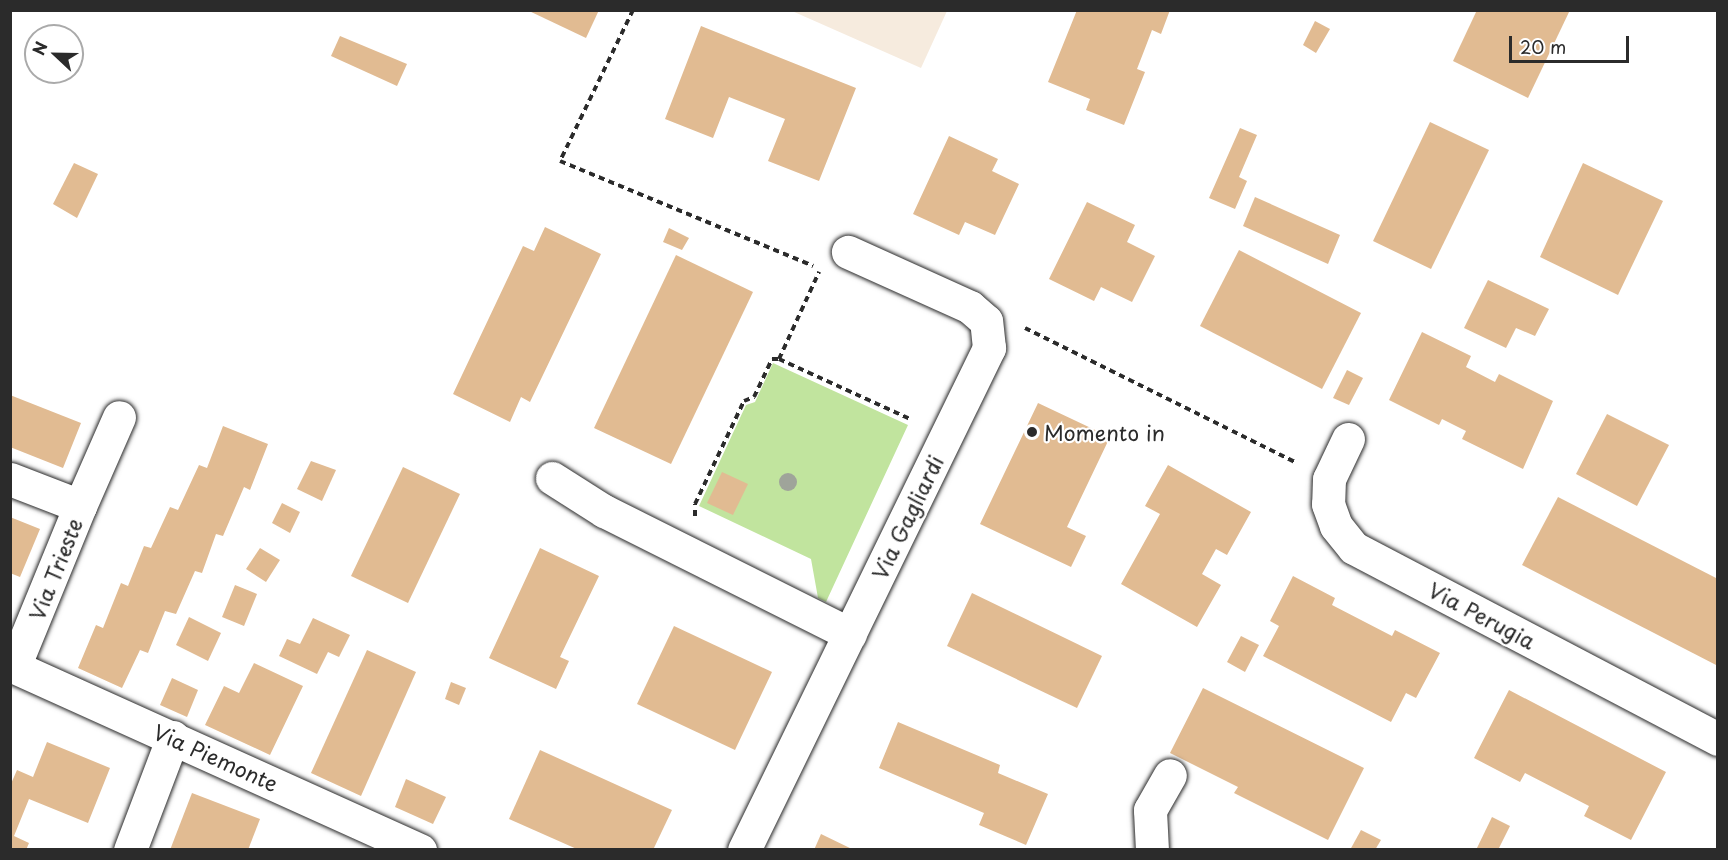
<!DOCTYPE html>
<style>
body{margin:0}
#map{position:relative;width:1728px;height:860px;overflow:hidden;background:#fff;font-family:"Playpen Sans",sans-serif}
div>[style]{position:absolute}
.built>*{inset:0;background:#f6ebde}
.green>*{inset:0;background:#c1e49e}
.building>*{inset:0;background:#e1bb92}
.path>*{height:4px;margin-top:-2px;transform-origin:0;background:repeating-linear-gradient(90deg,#2b2b2b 0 6px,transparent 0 10.5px)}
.roads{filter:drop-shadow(0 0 2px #2b2b2b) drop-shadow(0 0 2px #2b2b2b)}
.minor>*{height:33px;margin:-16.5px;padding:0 16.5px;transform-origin:16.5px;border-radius:16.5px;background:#fff}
.trees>*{width:18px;height:18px;margin:-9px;border-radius:50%;background:#9fa49a}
.dots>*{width:16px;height:16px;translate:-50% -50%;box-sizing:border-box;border:3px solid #fff;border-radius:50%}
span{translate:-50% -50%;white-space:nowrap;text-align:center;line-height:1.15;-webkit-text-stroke:4.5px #fff;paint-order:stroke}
.poi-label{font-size:21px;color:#2b2b2b}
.left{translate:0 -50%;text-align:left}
.street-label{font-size:21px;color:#2b2b2b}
.frame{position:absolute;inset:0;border:12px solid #2b2b2b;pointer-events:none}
.north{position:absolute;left:24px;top:24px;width:60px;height:60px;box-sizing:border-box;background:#fff;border:2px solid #aaa;border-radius:50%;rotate:292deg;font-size:16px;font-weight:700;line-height:24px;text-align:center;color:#2b2b2b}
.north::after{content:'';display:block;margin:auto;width:21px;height:27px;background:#2b2b2b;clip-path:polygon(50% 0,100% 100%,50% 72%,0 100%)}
.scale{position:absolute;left:1509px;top:36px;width:120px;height:27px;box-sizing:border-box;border:3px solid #2b2b2b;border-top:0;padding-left:8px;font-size:18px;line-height:21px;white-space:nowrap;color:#2b2b2b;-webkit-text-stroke:4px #fff;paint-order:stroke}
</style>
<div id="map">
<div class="built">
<i style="clip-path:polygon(792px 11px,947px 11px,921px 68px)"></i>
</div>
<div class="green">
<i style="clip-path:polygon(773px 363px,908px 425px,826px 602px,818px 598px,811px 559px,699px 506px,746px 405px,755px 402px)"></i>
</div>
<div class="building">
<i style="clip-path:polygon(527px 10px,599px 10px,586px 38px)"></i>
<i style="clip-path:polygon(1077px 10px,1170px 10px,1161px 34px,1152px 30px,1144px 51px,1137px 69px,1145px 72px,1124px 125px,1086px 110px,1090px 99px,1048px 82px)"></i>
<i style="clip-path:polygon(1477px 10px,1570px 10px,1528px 98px,1453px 61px)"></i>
<i style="clip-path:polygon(1315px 21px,1330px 29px,1316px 53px,1303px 45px)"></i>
<i style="clip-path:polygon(701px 26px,856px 88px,819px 181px,768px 161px,785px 119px,729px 97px,713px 138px,665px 119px)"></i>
<i style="clip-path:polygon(340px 36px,407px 64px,397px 86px,331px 56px)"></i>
<i style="clip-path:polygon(1430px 122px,1489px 150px,1431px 269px,1373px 241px)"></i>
<i style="clip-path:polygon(1240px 128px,1257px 135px,1239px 177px,1247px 181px,1235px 209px,1209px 198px)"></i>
<i style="clip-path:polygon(949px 136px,998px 159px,992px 171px,1019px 184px,995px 235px,965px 222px,959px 235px,913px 214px)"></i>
<i style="clip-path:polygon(74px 163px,98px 174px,77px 218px,53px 204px)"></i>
<i style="clip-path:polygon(1583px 163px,1663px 201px,1618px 295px,1540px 257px)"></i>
<i style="clip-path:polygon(1255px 197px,1340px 235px,1328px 264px,1243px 226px)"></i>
<i style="clip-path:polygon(1087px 202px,1135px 225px,1127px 242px,1155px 256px,1132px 302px,1101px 287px,1094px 301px,1049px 279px)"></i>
<i style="clip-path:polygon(545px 227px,601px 254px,530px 402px,521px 397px,510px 422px,453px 394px,523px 246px,534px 251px)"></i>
<i style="clip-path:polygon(669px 228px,689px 238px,682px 250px,663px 242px)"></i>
<i style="clip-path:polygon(1239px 250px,1361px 313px,1322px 389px,1200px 326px)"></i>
<i style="clip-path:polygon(676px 255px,753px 292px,671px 464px,594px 428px)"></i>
<i style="clip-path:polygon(1488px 280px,1549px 309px,1535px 336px,1516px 328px,1506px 348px,1464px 328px)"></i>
<i style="clip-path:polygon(1422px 332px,1471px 356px,1466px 367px,1495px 382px,1499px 374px,1553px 401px,1523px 469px,1462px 439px,1466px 431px,1442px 419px,1439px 425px,1389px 400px)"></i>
<i style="clip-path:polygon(1347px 370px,1363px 378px,1349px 405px,1333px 398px)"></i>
<i style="clip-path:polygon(10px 395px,81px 423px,63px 468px,10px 447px)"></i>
<i style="clip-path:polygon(1038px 403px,1110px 437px,1067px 527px,1086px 536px,1071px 567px,980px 524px)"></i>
<i style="clip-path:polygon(1607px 414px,1669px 445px,1637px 506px,1576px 474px)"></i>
<i style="clip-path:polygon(223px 426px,268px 444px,250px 490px,244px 487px,223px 536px,216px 534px,202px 573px,195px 571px,176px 614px,165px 611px,148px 653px,140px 650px,122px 688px,78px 668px,96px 625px,103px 628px,121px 583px,128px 586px,144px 546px,151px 548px,170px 507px,178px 510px,199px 465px,207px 468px)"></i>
<i style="clip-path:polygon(311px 461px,336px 470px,322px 501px,297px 489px)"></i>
<i style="clip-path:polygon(1168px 465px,1251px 512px,1227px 555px,1216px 549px,1202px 574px,1221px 585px,1197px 627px,1121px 584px,1160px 514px,1145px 506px)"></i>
<i style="clip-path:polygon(403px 467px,460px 494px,408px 603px,351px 576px)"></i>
<i style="clip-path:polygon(722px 472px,748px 484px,733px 515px,707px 503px)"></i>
<i style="clip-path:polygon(1558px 497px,1718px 579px,1718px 666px,1522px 565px)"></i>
<i style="clip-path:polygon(282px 503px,300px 512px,290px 533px,272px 523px)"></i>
<i style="clip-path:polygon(10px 517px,40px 529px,20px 577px,10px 573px)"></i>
<i style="clip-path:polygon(260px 548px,280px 560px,266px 582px,246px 569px)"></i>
<i style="clip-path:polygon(540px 548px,599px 576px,560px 657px,569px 661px,556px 689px,489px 658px)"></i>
<i style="clip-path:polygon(1293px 576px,1335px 598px,1332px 605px,1392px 636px,1395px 630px,1440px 653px,1416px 698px,1406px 693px,1391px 722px,1263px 656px,1279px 626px,1270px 621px)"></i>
<i style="clip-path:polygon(235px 585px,257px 594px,244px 626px,222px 617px)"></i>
<i style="clip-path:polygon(972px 593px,1102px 656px,1077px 708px,947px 646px)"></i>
<i style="clip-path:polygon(189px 617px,221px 633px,208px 661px,176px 645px)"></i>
<i style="clip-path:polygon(313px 618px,350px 635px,339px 657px,328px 652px,317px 674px,279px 656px,287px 639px,300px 644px)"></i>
<i style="clip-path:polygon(674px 626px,772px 672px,735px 750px,637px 704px)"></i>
<i style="clip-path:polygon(1241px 636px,1259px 645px,1245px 672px,1227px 662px)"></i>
<i style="clip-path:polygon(367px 650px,416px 672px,361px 796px,311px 773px)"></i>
<i style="clip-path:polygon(254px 663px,303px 686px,270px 755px,205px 725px,224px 686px,239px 693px)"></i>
<i style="clip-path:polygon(172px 678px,198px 690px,187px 717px,160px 705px)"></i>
<i style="clip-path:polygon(451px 682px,466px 688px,459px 705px,445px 699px)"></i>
<i style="clip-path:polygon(1203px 688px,1364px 768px,1328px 840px,1234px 793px,1238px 787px,1170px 753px)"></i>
<i style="clip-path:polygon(1509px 690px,1666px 772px,1631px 840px,1584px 816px,1589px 806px,1525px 773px,1520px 782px,1474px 758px)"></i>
<i style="clip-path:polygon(898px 722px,1000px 765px,998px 773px,1048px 794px,1026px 845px,979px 825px,984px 813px,879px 768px)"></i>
<i style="clip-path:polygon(47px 742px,110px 768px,88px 823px,29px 799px,14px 836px,29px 843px,26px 850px,10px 850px,10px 786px,17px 770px,33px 777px)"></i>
<i style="clip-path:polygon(540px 750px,672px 810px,653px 850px,579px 850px,509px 819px)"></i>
<i style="clip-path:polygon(406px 779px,446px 797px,433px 824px,395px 807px)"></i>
<i style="clip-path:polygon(192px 793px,260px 819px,248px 850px,170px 850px)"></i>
<i style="clip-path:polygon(1492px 817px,1510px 826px,1498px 850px,1476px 850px)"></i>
<i style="clip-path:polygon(1361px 830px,1381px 840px,1375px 850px,1350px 850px)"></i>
<i style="clip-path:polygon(821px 834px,854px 850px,814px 850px)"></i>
</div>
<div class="path">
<i style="left:633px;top:10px;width:168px;rotate:115.8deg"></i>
<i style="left:560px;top:161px;width:274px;rotate:22.5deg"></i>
<i style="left:1025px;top:328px;width:301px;rotate:26.4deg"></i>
<i style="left:779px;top:359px;width:146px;rotate:24.6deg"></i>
<i style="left:695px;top:516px;width:12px;rotate:-90deg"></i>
<i style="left:695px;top:504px;width:114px;rotate:-64.6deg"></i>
<i style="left:744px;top:401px;width:11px;rotate:-22deg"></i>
<i style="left:754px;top:397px;width:42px;rotate:-64.7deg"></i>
<i style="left:772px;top:359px;width:7px"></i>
<i style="left:779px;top:359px;width:96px;rotate:-65.3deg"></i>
</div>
<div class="roads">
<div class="minor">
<i style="left:1348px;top:439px;width:44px;rotate:115.4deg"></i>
<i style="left:1329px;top:479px;width:25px;rotate:92deg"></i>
<i style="left:1328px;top:504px;width:23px;rotate:70deg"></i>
<i style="left:1336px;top:526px;width:28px;rotate:51deg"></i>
<i style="left:1354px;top:548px;width:411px;rotate:27.7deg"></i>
<i style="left:552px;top:478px;width:62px;rotate:32.4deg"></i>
<i style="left:604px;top:511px;width:275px;rotate:26.6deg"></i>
<i style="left:10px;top:479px;width:75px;rotate:21.1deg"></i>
<i style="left:80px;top:506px;width:174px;rotate:112.3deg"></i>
<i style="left:80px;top:506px;width:97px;rotate:-66.3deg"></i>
<i style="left:10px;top:665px;width:450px;rotate:24.3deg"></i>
<i style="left:130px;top:850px;width:121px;rotate:-69.2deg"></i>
<i style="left:744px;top:850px;width:559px;rotate:-63.99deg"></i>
<i style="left:989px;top:348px;width:27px;rotate:-96deg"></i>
<i style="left:986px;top:321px;width:21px;rotate:-139deg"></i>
<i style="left:970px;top:307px;width:134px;rotate:-155.7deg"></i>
<i style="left:1152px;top:850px;width:40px;rotate:-92.9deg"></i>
<i style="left:1150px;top:810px;width:40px;rotate:-60.3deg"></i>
</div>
</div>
<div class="trees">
<i style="left:788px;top:482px"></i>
</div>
<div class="dots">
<i style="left:1032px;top:432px;background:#2b2b2b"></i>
</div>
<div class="poi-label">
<span class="left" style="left:1044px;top:432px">Momento in</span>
</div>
<div class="street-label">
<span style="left:907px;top:517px;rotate:-64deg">Via Gagliardi</span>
<span style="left:55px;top:569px;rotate:-68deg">Via Trieste</span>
<span style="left:1482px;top:615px;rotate:28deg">Via Perugia</span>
<span style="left:216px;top:757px;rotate:24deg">Via Piemonte</span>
</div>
<div class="frame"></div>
<div class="north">N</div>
<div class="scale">20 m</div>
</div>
